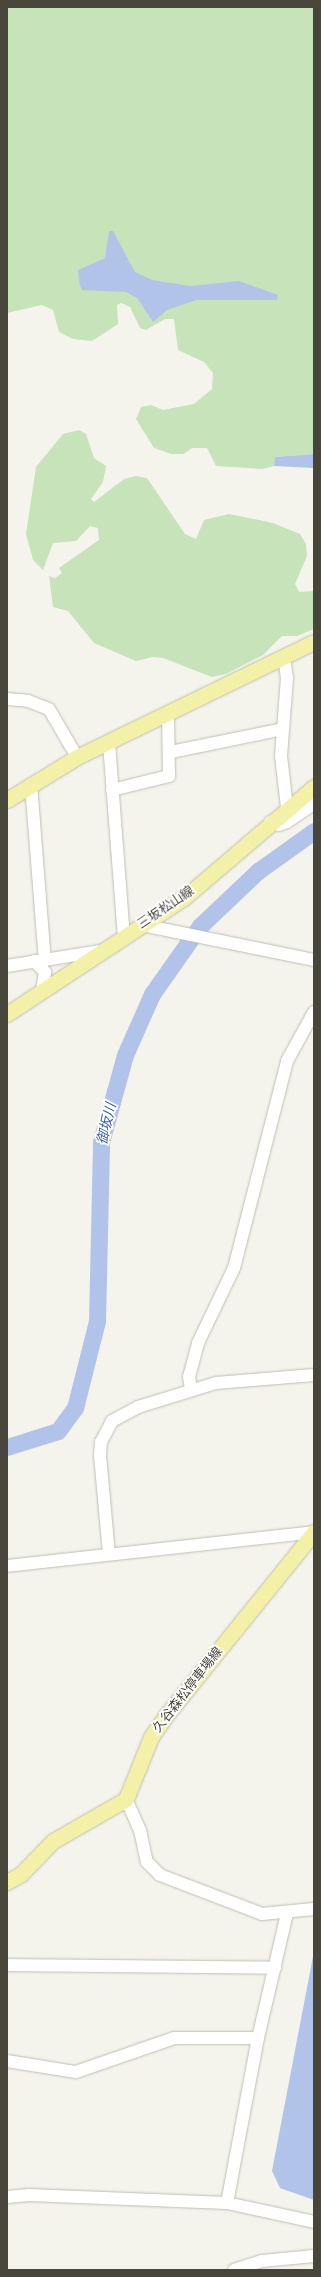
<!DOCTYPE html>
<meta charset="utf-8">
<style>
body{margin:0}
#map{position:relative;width:321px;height:2277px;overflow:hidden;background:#f4f4ec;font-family:Rubik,"Noto Sans JP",sans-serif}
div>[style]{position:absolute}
.green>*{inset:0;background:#c6e3ba}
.water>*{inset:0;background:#b1c3e9}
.river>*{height:17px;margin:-8.5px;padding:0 8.5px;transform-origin:8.5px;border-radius:8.5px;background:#b1c3e9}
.roads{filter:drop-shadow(0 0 1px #bfbeb0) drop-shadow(0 0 1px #bfbeb0)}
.minor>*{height:12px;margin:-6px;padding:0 6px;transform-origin:6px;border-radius:6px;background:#fff}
.major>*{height:15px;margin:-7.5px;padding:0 7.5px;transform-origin:7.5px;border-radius:7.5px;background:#f3f1a7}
span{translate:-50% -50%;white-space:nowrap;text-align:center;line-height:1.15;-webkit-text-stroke:3.5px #fff;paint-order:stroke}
.street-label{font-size:13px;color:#48463b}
.water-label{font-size:14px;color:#3f61a8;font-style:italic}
.frame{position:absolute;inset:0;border:8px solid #48463b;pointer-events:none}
</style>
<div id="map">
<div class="green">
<i style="clip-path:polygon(7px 7px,314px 7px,314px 454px,275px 457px,274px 466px,262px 469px,216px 466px,207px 448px,192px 448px,184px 454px,171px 454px,154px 448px,136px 419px,141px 407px,151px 405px,163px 410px,194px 404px,212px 389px,213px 373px,204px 362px,178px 350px,174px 319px,165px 319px,146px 330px,140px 328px,130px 307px,121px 303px,117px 305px,118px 324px,92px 341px,73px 339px,59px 332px,53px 310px,42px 305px,7px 313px)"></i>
<i style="clip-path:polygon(79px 430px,86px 434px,94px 458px,106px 466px,103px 482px,91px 499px,94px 502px,124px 479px,136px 476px,147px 478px,185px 534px,196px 539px,204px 520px,229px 514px,273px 523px,300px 534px,306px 544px,307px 556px,295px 584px,299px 592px,314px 591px,314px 629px,297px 636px,282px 636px,263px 655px,226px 674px,212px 677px,163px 658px,153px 657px,136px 661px,94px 643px,68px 611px,53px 607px,49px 576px,55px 578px,62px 573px,59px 568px,99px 540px,98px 528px,90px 526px,76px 541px,53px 543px,43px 570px,33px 560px,26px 534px,36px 467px,63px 434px)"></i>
</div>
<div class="water">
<i style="clip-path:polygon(109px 231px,113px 231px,135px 272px,152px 280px,190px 286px,239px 281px,278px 295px,277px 300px,196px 300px,167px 310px,153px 322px,137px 298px,126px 292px,82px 290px,80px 286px,78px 270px,105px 258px)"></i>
<i style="clip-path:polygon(314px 454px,314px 468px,274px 466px,275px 457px)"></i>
<i style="clip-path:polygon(314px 1951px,314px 2200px,280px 2188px,272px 2171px)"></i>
</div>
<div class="river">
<i style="left:7px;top:1447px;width:53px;rotate:-17.4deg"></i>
<i style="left:58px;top:1431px;width:29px;rotate:-54deg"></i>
<i style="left:75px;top:1408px;width:90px;rotate:-75.8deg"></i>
<i style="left:97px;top:1321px;width:179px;rotate:-88.7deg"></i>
<i style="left:101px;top:1142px;width:90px;rotate:-74.6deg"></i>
<i style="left:125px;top:1055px;width:67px;rotate:-66.1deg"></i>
<i style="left:152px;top:994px;width:83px;rotate:-54.8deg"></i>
<i style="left:200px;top:926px;width:80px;rotate:-43.5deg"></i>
<i style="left:258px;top:871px;width:69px;rotate:-35.5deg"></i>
</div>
<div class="roads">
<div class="minor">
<i style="left:284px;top:657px;width:21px;rotate:82deg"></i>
<i style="left:287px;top:678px;width:78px;rotate:94.4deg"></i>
<i style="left:281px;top:756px;width:51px;rotate:83.3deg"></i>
<i style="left:7px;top:699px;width:21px;rotate:5deg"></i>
<i style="left:28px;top:701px;width:22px;rotate:21deg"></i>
<i style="left:49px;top:709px;width:56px;rotate:59.7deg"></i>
<i style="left:109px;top:743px;width:195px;rotate:85.6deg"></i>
<i style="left:171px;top:752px;width:114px;rotate:-11.6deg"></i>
<i style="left:31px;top:784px;width:177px;rotate:85.5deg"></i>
<i style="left:112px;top:790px;width:59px;rotate:-13.8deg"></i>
<i style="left:169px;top:776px;width:62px;rotate:-90.9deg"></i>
<i style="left:270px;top:822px;width:9px;rotate:18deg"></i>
<i style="left:279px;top:825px;width:9px;rotate:-21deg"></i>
<i style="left:287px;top:822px;width:32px;rotate:-34deg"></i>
<i style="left:142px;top:925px;width:176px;rotate:11.5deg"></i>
<i style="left:34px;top:961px;width:16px;rotate:45deg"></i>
<i style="left:45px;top:972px;width:19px;rotate:99deg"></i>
<i style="left:7px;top:966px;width:95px;rotate:-9.1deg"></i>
<i style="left:191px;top:1389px;width:12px;rotate:-99deg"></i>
<i style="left:189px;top:1377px;width:35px;rotate:-75deg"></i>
<i style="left:198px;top:1343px;width:83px;rotate:-64.4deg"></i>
<i style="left:234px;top:1268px;width:214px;rotate:-75.6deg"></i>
<i style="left:287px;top:1061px;width:56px;rotate:-61.1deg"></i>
<i style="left:109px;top:1554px;width:99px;rotate:-95.2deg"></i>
<i style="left:100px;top:1455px;width:13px;rotate:-86deg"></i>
<i style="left:101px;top:1442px;width:24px;rotate:-62deg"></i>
<i style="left:112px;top:1421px;width:30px;rotate:-28deg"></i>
<i style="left:138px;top:1407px;width:82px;rotate:-17.1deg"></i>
<i style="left:216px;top:1383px;width:98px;rotate:-4.7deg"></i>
<i style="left:7px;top:1566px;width:309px;rotate:-6.3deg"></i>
<i style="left:126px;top:1799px;width:34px;rotate:66deg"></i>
<i style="left:140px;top:1830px;width:33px;rotate:78deg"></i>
<i style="left:147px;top:1862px;width:18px;rotate:45deg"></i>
<i style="left:160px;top:1875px;width:109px;rotate:20.9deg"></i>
<i style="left:262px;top:1914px;width:52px;rotate:-5.5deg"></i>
<i style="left:7px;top:1965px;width:268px;rotate:0.6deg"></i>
<i style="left:7px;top:2061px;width:70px;rotate:9.1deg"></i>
<i style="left:76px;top:2072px;width:104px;rotate:-19.1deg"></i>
<i style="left:174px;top:2038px;width:84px"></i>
<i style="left:7px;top:2197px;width:22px;rotate:-5deg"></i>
<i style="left:29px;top:2195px;width:198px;rotate:2.3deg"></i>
<i style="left:227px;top:2203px;width:89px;rotate:12.3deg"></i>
<i style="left:227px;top:2203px;width:168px;rotate:-79.4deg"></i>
<i style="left:258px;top:2038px;width:128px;rotate:-76.9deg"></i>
<i style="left:234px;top:2270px;width:29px;rotate:-18deg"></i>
<i style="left:262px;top:2261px;width:52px;rotate:-5.5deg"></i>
</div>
<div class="major">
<i style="left:7px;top:800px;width:82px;rotate:-31.6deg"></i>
<i style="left:77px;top:757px;width:263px;rotate:-25.9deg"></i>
<i style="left:7px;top:1014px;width:213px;rotate:-33.3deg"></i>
<i style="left:185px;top:897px;width:170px;rotate:-40.5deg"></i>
<i style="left:7px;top:1882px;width:16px;rotate:-30deg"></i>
<i style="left:21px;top:1874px;width:46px;rotate:-45.9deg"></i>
<i style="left:53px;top:1841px;width:84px;rotate:-29.9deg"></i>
<i style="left:126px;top:1799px;width:67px;rotate:-68deg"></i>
<i style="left:151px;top:1737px;width:29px;rotate:-55deg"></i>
<i style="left:168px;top:1713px;width:233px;rotate:-51.1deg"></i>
</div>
</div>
<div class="street-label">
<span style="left:166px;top:908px;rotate:-34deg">三坂松山線</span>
<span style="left:188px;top:1690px;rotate:-52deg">久谷森松停車場線</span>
</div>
<div class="water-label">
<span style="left:107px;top:1124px;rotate:-77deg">御坂川</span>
</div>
<div class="frame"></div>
</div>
